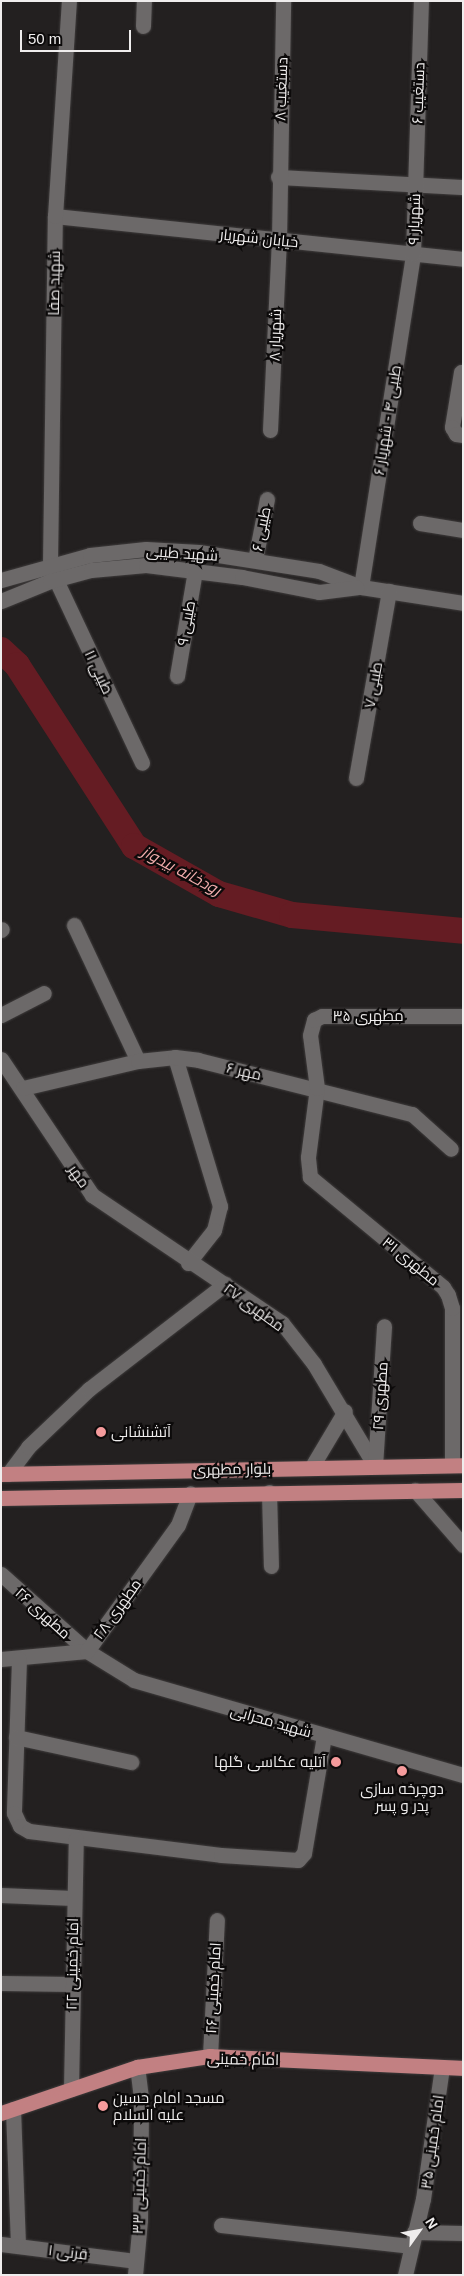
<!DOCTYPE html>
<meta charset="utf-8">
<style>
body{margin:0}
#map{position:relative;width:464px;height:2276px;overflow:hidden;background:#232020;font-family:Helvetica,Cairo,sans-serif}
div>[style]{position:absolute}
.river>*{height:26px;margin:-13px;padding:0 13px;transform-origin:13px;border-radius:13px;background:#651c23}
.roads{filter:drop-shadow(0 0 1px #3f3c3c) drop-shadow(0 0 1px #3f3c3c)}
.minor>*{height:15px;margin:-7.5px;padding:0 7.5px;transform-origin:7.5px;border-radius:7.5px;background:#6c6969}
.major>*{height:15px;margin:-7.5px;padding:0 7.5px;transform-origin:7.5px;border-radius:7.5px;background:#c28082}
.dots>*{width:14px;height:14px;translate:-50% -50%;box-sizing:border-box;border:2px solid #0c0a0a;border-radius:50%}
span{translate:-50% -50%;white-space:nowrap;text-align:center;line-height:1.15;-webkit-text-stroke:4.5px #0c0a0a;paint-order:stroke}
.street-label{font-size:15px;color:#efeded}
.poi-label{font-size:15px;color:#efeded}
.left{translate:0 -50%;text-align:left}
.right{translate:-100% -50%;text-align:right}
.water-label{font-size:16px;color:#f2adad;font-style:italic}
.frame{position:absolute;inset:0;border:2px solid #efeded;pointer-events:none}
.north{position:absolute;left:394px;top:2206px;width:50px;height:50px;-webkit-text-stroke:4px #0c0a0a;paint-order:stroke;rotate:58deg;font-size:14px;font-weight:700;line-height:20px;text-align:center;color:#efeded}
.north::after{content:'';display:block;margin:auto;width:18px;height:22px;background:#efeded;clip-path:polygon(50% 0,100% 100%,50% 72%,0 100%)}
.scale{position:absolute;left:20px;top:30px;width:111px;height:22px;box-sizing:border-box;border:2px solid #efeded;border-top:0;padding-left:6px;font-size:15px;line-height:18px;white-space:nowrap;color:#efeded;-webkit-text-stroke:4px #0c0a0a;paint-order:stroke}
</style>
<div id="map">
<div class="river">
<i style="left:1px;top:650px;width:22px;rotate:43deg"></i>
<i style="left:17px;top:665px;width:216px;rotate:57.1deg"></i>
<i style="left:134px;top:846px;width:98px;rotate:29.5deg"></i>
<i style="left:219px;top:894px;width:76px;rotate:16deg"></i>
<i style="left:292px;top:915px;width:172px;rotate:5.3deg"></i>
</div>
<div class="roads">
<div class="minor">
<i style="left:143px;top:26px;width:25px;rotate:-88deg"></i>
<i style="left:278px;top:177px;width:185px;rotate:3.1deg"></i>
<i style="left:55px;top:216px;width:410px;rotate:6deg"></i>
<i style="left:461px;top:372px;width:56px;rotate:99.3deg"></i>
<i style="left:452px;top:427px;width:8px;rotate:60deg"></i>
<i style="left:456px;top:434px;width:7px;rotate:8deg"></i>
<i style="left:270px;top:430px;width:190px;rotate:-87.3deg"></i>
<i style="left:279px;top:240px;width:239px;rotate:-89deg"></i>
<i style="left:420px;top:523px;width:44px;rotate:9.2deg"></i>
<i style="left:255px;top:560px;width:62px;rotate:-78.9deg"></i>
<i style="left:50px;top:564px;width:348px;rotate:-89.2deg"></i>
<i style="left:55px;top:216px;width:215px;rotate:-86.3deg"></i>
<i style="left:1px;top:580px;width:92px;rotate:-15.7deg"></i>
<i style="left:90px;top:555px;width:56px;rotate:-6.1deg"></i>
<i style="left:146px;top:549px;width:53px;rotate:3.2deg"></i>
<i style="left:199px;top:552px;width:121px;rotate:9deg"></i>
<i style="left:319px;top:571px;width:45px;rotate:20.9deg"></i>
<i style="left:361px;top:587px;width:103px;rotate:8.9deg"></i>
<i style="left:56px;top:580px;width:202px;rotate:64.8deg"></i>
<i style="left:361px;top:587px;width:337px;rotate:-81.1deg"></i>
<i style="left:413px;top:254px;width:253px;rotate:-88.2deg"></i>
<i style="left:1px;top:601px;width:53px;rotate:-22.2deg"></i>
<i style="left:50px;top:581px;width:42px;rotate:-15deg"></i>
<i style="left:91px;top:570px;width:55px;rotate:-5.2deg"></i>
<i style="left:146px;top:565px;width:97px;rotate:7.1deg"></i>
<i style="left:242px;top:577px;width:78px;rotate:11deg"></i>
<i style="left:319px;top:592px;width:38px;rotate:-7deg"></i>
<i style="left:177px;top:676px;width:107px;rotate:-80.3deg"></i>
<i style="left:356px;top:778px;width:190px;rotate:-80deg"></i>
<i style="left:74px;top:925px;width:150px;rotate:64.8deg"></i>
<i style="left:1px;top:930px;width:1px;rotate:-45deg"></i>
<i style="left:1px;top:1015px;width:48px;rotate:-27.1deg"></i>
<i style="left:175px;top:1057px;width:156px;rotate:73.2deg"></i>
<i style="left:220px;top:1206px;width:25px;rotate:104deg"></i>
<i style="left:214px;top:1230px;width:42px;rotate:128.2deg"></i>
<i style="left:1px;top:1059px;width:164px;rotate:56.2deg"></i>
<i style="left:92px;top:1195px;width:229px;rotate:34deg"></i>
<i style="left:282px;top:1323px;width:52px;rotate:52deg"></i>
<i style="left:314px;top:1364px;width:119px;rotate:59.1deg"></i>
<i style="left:23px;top:1088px;width:118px;rotate:-13.2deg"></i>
<i style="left:138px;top:1061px;width:37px;rotate:-6deg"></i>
<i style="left:175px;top:1057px;width:23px;rotate:7deg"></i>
<i style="left:198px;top:1060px;width:221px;rotate:14.2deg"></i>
<i style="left:412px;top:1114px;width:52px;rotate:41.9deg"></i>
<i style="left:452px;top:1465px;width:157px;rotate:-90deg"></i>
<i style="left:452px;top:1308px;width:14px;rotate:-107deg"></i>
<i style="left:448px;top:1295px;width:9px;rotate:-122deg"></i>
<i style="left:443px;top:1287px;width:173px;rotate:-140.4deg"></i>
<i style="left:310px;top:1177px;width:20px;rotate:-96deg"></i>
<i style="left:308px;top:1157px;width:70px;rotate:-82.6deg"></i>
<i style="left:317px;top:1088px;width:53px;rotate:-97.5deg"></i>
<i style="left:310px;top:1035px;width:16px;rotate:-75deg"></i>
<i style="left:314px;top:1020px;width:9px;rotate:-27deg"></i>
<i style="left:322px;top:1016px;width:141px"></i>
<i style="left:375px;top:1466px;width:140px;rotate:-86.3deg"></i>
<i style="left:311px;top:1468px;width:66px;rotate:-59.2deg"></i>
<i style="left:8px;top:1474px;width:34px;rotate:-53deg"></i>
<i style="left:28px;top:1447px;width:84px;rotate:-43.6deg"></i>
<i style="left:89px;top:1389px;width:172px;rotate:-37.7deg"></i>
<i style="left:415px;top:1490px;width:73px;rotate:48.9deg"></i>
<i style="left:269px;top:1492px;width:74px;rotate:88.5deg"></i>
<i style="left:1px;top:1574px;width:115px;rotate:41.8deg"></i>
<i style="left:87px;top:1651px;width:55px;rotate:31.7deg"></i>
<i style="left:134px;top:1680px;width:342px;rotate:16.1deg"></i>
<i style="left:1px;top:1659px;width:86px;rotate:-5.3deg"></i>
<i style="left:87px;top:1651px;width:155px;rotate:-54.2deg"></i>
<i style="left:178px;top:1525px;width:34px;rotate:-69deg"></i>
<i style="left:19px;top:1659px;width:154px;rotate:91.9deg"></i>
<i style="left:14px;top:1813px;width:14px;rotate:65deg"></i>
<i style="left:20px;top:1826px;width:10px;rotate:29deg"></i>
<i style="left:29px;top:1831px;width:193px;rotate:7.1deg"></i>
<i style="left:221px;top:1855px;width:77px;rotate:3.7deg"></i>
<i style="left:298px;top:1860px;width:9px;rotate:-49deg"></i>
<i style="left:304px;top:1853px;width:119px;rotate:-80.3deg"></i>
<i style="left:16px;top:1737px;width:118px;rotate:12.3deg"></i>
<i style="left:1px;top:1895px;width:72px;rotate:2.4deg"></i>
<i style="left:1px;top:1983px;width:71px;rotate:0.8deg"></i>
<i style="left:210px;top:2056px;width:136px;rotate:-87.1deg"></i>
<i style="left:71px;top:2089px;width:250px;rotate:-88.9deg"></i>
<i style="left:13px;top:2109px;width:137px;rotate:87.9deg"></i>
<i style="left:221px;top:2225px;width:190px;rotate:6.3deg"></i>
<i style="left:414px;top:2232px;width:49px;rotate:1.2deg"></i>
<i style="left:1px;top:2244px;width:135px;rotate:7.2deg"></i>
<i style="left:135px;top:2275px;width:55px;rotate:-84.8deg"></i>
<i style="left:140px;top:2220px;width:122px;rotate:-89.5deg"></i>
<i style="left:141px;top:2098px;width:31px;rotate:-97deg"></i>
<i style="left:405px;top:2275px;width:78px;rotate:-76.7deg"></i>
<i style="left:423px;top:2199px;width:133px;rotate:-81.8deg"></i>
</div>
<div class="major">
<i style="left:1px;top:1474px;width:462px;rotate:-1.1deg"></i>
<i style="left:1px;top:1498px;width:462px;rotate:-1deg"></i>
<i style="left:1px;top:2113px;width:144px;rotate:-18.7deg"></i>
<i style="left:137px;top:2067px;width:74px;rotate:-8.6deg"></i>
<i style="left:210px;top:2056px;width:253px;rotate:2.7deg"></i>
</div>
</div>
<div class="dots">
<i style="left:101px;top:1432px;background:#f59b9c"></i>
<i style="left:336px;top:1762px;background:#f59b9c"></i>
<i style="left:402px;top:1771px;background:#f59b9c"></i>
<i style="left:103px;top:2106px;background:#f59b9c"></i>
</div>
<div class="street-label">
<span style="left:281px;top:89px;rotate:-88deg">دستغیب ۸</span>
<span style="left:418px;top:93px;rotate:-88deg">دستغیب ۶</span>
<span style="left:414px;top:219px;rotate:-88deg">شهریار ۹</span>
<span style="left:259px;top:238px;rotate:6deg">خیابان شهریار</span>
<span style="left:54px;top:283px;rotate:-89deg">شهید صفا</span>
<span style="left:275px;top:335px;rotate:-88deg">شهریار ۸</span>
<span style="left:387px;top:420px;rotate:-81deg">طیبی ۴ - شهریار ۶</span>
<span style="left:261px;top:529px;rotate:-79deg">طیبی ۶</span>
<span style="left:182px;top:553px;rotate:4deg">شهید طیبی</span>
<span style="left:186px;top:623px;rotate:-80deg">طیبی ۹</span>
<span style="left:99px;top:672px;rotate:65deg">طیبی ۱۱</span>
<span style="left:373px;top:685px;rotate:-80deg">طیبی ۷</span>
<span style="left:368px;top:1016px">مطهری ۳۵</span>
<span style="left:244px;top:1071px;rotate:13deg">مهر ۶</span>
<span style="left:79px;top:1176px;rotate:55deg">مهر</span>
<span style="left:411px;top:1261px;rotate:39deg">مطهری ۳۱</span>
<span style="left:254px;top:1307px;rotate:36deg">مطهری ۲۷</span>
<span style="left:380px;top:1396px;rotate:-86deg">مطهری ۲۹</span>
<span style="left:232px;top:1469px;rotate:-1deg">بلوار مطهری</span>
<span style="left:117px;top:1609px;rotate:-54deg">مطهری ۲۸</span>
<span style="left:43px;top:1613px;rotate:42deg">مطهری ۲۶</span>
<span style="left:271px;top:1721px;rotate:16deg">شهید محرابی</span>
<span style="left:72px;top:1964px;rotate:-89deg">امام خمینی ۲۲</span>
<span style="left:213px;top:1988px;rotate:-87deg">امام خمینی ۲۶</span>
<span style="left:243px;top:2059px;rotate:1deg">امام خمینی</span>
<span style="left:432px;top:2142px;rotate:-82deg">امام خمینی ۳۵</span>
<span style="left:139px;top:2186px;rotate:-88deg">امام خمینی ۳۳</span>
<span style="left:68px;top:2252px;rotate:7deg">قرنی ۱</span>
</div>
<div class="poi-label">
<span class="left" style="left:111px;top:1432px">آتشنشانی</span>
<span class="right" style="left:326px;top:1762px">آتلیه عکاسی گلها</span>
<span style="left:402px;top:1797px">دوچرخه سازی<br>پدر و پسر</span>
<span class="left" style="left:113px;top:2106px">مسجد امام حسین<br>علیه السلام</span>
</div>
<div class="water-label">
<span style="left:181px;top:871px;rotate:28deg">رودخانه بیدواز</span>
</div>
<div class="frame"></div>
<div class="north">N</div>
<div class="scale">50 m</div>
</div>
